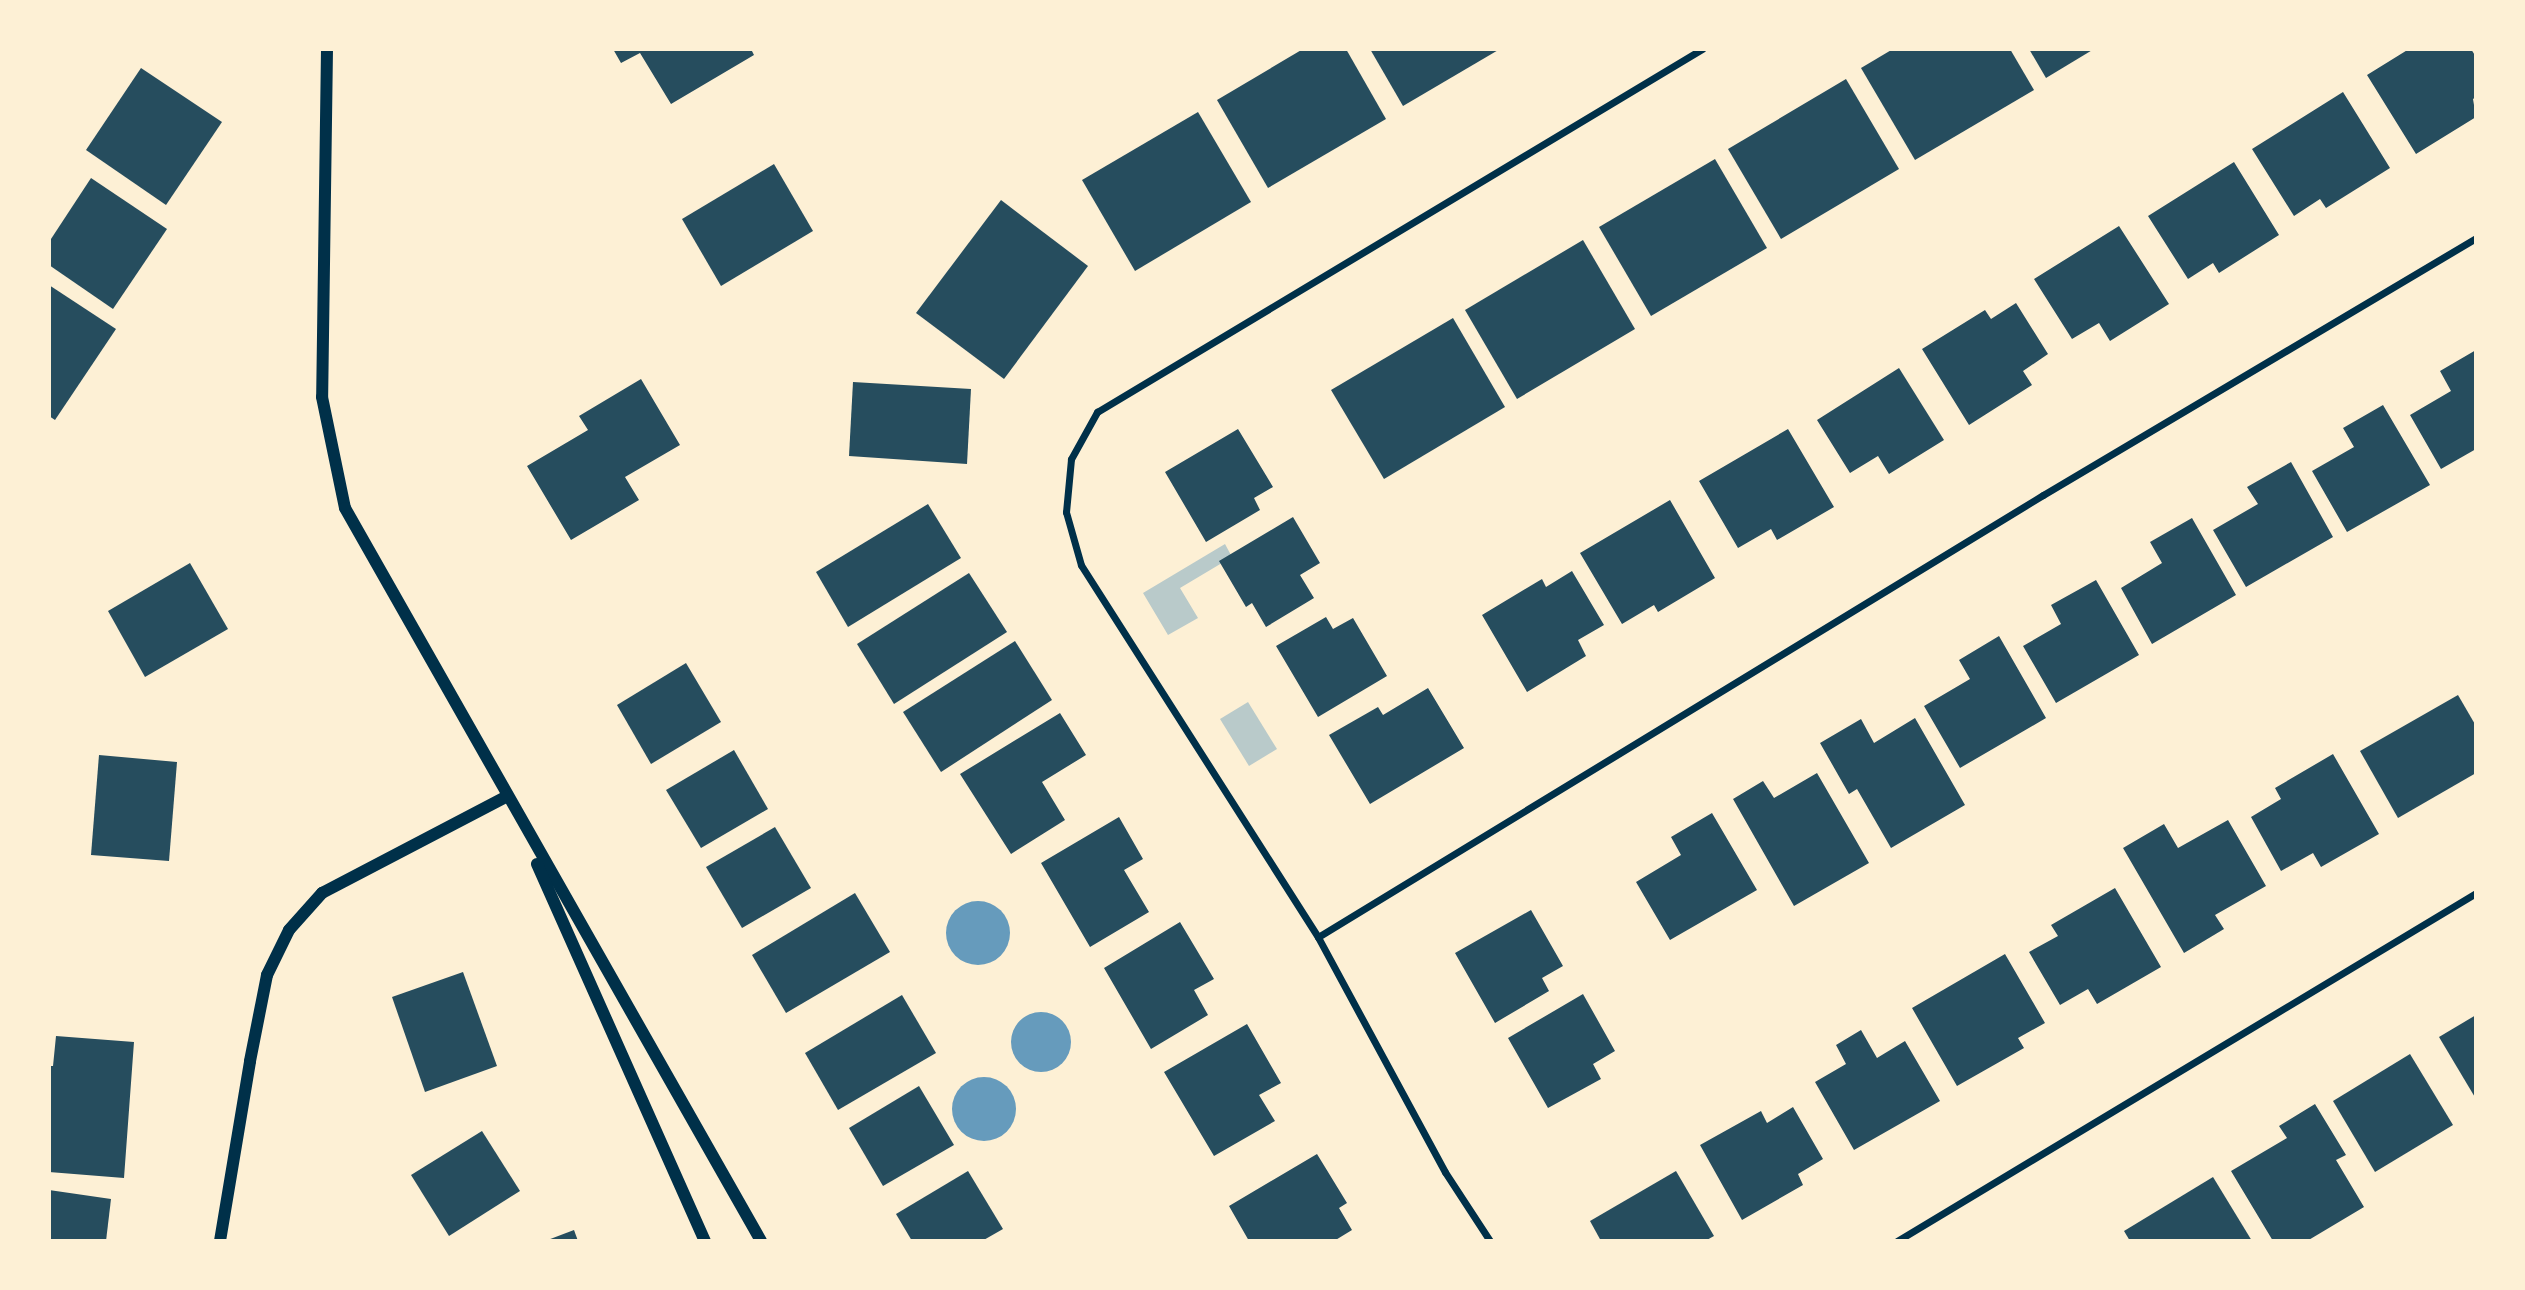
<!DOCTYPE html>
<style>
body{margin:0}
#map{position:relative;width:2525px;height:1290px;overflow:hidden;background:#fdf0d5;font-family:"Open Sans",sans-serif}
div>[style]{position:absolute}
.green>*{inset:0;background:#b9caca}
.water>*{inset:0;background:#669bbc}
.round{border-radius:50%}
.building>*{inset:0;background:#264d5e}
.minor>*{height:7px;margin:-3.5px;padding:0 3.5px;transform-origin:3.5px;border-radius:3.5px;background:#003049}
.tertiary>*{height:12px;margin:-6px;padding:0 6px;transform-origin:6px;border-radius:6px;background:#003049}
span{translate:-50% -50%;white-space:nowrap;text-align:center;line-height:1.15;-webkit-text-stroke:6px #fdf0d5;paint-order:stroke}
.frame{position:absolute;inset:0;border:51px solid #fdf0d5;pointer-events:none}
</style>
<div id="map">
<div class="green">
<i style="clip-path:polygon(1225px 544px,1232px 557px,1180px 588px,1198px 618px,1168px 635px,1143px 593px)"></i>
<i style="clip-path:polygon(1248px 702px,1277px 749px,1249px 766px,1220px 719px)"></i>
</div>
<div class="water">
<i class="round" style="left:946px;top:901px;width:64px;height:64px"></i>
<i class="round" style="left:1011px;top:1012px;width:60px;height:60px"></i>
<i class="round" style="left:952px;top:1077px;width:64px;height:64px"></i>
</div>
<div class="building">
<i style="clip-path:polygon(613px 49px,751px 49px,754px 55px,671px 104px,640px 53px,621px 63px)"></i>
<i style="clip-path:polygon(1303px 49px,1346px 49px,1386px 119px,1268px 188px,1217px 100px)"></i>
<i style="clip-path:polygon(1370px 49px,1500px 49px,1403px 106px)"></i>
<i style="clip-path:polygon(1893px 49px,2010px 49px,2034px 90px,1915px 160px,1861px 68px)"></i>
<i style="clip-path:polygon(2029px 49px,2094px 49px,2046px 78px)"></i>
<i style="clip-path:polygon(2409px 49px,2471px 49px,2476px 57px,2476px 97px,2473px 99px,2476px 117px,2416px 154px,2367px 75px)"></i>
<i style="clip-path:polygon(141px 68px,222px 122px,166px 205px,86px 150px)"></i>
<i style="clip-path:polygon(1846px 79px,1899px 169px,1781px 239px,1728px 149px)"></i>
<i style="clip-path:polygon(2343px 92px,2390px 168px,2326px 208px,2320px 199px,2294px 216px,2252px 149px)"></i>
<i style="clip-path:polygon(1198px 112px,1251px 202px,1135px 271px,1082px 180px)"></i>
<i style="clip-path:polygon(1715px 159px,1767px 248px,1651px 316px,1599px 227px)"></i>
<i style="clip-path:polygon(2234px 162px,2279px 235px,2219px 273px,2213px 263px,2188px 279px,2148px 216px)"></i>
<i style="clip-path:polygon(774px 164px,813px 231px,721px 286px,682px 219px)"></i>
<i style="clip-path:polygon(91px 178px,167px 229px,113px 309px,49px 265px,49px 242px)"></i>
<i style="clip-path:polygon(1001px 200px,1088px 266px,1004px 379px,916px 313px)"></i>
<i style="clip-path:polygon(2119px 226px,2169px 304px,2110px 341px,2099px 323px,2072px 339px,2034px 279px)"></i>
<i style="clip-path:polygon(1583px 240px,1635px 329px,1517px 399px,1465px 310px)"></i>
<i style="clip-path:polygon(49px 285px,116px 329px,55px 420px,49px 416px)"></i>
<i style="clip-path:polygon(2016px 303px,2048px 354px,2023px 371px,2032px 385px,1969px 425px,1922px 349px,1985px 310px,1991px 319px)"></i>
<i style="clip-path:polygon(1453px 318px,1505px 407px,1384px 479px,1331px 390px)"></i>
<i style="clip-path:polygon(2476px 350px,2476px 449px,2441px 469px,2410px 415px,2451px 391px,2440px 371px)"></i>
<i style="clip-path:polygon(1899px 368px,1944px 440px,1889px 474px,1878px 456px,1850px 473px,1817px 420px)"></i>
<i style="clip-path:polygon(641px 379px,680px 445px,625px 477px,639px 500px,571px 540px,527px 466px,588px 430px,579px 416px)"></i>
<i style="clip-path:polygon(853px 382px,971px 389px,967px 464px,849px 456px)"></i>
<i style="clip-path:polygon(2383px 405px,2430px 485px,2347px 532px,2312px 471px,2354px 447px,2343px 428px)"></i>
<i style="clip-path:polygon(1238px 429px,1273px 487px,1254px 498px,1260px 510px,1206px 542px,1165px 472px)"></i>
<i style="clip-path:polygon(1788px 429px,1834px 507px,1777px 540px,1771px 529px,1738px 548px,1699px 481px)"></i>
<i style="clip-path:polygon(2291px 462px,2333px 537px,2246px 587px,2213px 530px,2258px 504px,2247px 487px)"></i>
<i style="clip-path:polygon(1670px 500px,1715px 578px,1658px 612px,1654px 605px,1622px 624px,1580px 553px)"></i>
<i style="clip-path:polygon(928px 504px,961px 558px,848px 627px,816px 572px)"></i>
<i style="clip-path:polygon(1293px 517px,1320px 563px,1300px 575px,1314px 598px,1266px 627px,1252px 603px,1246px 607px,1219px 561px)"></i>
<i style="clip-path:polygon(2192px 518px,2236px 595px,2152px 644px,2121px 588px,2162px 563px,2150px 542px)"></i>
<i style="clip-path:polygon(190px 563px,228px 629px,145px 677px,108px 611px)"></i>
<i style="clip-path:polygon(1572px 571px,1604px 625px,1578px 640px,1586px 656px,1527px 692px,1482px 615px,1542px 579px,1546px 587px)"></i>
<i style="clip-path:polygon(969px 573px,1007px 632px,894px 704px,857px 644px)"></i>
<i style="clip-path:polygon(2096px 580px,2139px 655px,2056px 703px,2023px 646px,2061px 624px,2051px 605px)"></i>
<i style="clip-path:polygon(1326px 617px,1333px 629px,1353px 618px,1387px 676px,1318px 717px,1276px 646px)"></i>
<i style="clip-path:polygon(1999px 636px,2046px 718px,1960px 768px,1924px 706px,1970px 679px,1959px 660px)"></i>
<i style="clip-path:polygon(1015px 641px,1052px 700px,941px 772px,903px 712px)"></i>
<i style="clip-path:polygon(686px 663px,721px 722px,651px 764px,617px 705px)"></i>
<i style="clip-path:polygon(1428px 688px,1464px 748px,1370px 804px,1329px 735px,1378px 707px,1383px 715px)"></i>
<i style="clip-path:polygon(2458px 695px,2476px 726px,2476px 773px,2398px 818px,2360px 751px)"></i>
<i style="clip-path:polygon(1060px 713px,1086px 755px,1042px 782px,1065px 820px,1011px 854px,960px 774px)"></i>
<i style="clip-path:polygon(1915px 718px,1965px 805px,1891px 848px,1857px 789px,1849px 794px,1820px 743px,1861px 719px,1874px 743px)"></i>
<i style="clip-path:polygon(734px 750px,768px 809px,701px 848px,666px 790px)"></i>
<i style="clip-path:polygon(2333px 754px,2379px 834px,2321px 867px,2313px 853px,2281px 871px,2251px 817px,2281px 799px,2275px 788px)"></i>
<i style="clip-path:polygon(99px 755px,177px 762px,169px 861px,91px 855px)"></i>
<i style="clip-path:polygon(1817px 773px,1869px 863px,1794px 906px,1733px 799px,1763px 781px,1774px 798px)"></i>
<i style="clip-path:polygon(1712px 813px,1757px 890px,1670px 940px,1636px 882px,1681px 855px,1671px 837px)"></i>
<i style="clip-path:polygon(1119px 817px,1143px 859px,1124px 870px,1149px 912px,1090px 947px,1041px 863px)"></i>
<i style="clip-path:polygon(2228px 820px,2266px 886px,2215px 915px,2224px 929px,2184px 953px,2123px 848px,2164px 824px,2178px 848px)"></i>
<i style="clip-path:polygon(775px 827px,811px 888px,742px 928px,706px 867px)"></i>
<i style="clip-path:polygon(2115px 888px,2161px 967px,2097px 1004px,2088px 989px,2060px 1005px,2029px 952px,2058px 936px,2051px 925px)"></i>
<i style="clip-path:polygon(855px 893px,890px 952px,786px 1013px,752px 955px)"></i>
<i style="clip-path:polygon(1531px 910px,1563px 966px,1542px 978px,1549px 991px,1495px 1023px,1455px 953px)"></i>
<i style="clip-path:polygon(1180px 922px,1214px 979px,1194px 990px,1208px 1015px,1151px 1049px,1104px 968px)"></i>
<i style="clip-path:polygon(2005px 954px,2045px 1023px,2018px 1038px,2024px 1048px,1957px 1086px,1912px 1008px)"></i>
<i style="clip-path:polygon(463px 972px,497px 1066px,425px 1092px,392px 997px)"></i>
<i style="clip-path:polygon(1583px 994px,1615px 1051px,1593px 1064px,1601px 1079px,1548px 1108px,1508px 1038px)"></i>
<i style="clip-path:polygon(902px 995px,936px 1053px,838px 1110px,805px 1053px)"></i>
<i style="clip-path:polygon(2476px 1015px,2476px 1099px,2439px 1037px)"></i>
<i style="clip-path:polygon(1247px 1024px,1281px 1083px,1259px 1095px,1275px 1121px,1214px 1156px,1164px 1072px)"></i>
<i style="clip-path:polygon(1861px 1030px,1877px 1058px,1905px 1041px,1940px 1101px,1854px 1150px,1815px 1082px,1846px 1064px,1836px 1045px)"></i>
<i style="clip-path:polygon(56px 1036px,134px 1042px,124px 1178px,49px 1172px,49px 1066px,53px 1066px)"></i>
<i style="clip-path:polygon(2410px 1054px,2453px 1125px,2375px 1172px,2333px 1101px)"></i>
<i style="clip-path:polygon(919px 1086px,954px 1145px,883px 1186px,849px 1128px)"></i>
<i style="clip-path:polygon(2315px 1104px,2346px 1155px,2336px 1160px,2364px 1207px,2307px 1241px,2273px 1241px,2231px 1171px,2287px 1138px,2279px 1126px)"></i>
<i style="clip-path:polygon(1793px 1107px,1823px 1159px,1798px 1174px,1803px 1185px,1742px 1220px,1700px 1145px,1761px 1111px,1767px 1123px)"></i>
<i style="clip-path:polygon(482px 1131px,520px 1191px,449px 1236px,411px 1175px)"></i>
<i style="clip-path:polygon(1317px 1154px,1347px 1203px,1339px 1208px,1352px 1230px,1334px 1241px,1249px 1241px,1229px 1206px)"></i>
<i style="clip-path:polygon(968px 1171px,1003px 1229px,982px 1241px,912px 1241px,896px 1214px)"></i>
<i style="clip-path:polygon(1676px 1171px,1714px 1236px,1705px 1241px,1601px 1241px,1590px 1221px)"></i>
<i style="clip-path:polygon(2213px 1177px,2252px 1241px,2130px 1241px,2124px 1231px)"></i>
<i style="clip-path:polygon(49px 1190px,111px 1199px,106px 1241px,49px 1241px)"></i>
<i style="clip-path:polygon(574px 1230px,578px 1241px,545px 1241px)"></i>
</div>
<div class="minor">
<i style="left:1318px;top:937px;width:849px;rotate:-31.37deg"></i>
<i style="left:2043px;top:495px;width:504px;rotate:-30.69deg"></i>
<i style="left:1490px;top:1241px;width:82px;rotate:-123.1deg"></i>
<i style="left:1445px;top:1172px;width:267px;rotate:-118.4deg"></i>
<i style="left:1318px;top:937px;width:441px;rotate:-122.5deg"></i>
<i style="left:1081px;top:565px;width:55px;rotate:-105.8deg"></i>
<i style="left:1066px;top:512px;width:53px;rotate:-84.6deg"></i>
<i style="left:1071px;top:459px;width:54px;rotate:-61deg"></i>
<i style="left:1097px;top:412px;width:706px;rotate:-30.96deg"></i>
<i style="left:1897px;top:1241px;width:676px;rotate:-31.01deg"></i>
</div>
<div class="tertiary">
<i style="left:327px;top:49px;width:348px;rotate:90.8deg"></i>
<i style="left:322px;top:397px;width:113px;rotate:78.3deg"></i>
<i style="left:345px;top:508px;width:843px;rotate:60.42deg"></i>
<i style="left:537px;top:864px;width:413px;rotate:66deg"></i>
<i style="left:220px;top:1241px;width:182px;rotate:-80.5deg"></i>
<i style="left:250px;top:1061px;width:88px;rotate:-78.8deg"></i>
<i style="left:267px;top:975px;width:50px;rotate:-63.9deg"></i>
<i style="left:289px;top:930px;width:50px;rotate:-48.3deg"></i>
<i style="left:322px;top:893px;width:208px;rotate:-27.6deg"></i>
</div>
<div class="frame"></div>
</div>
